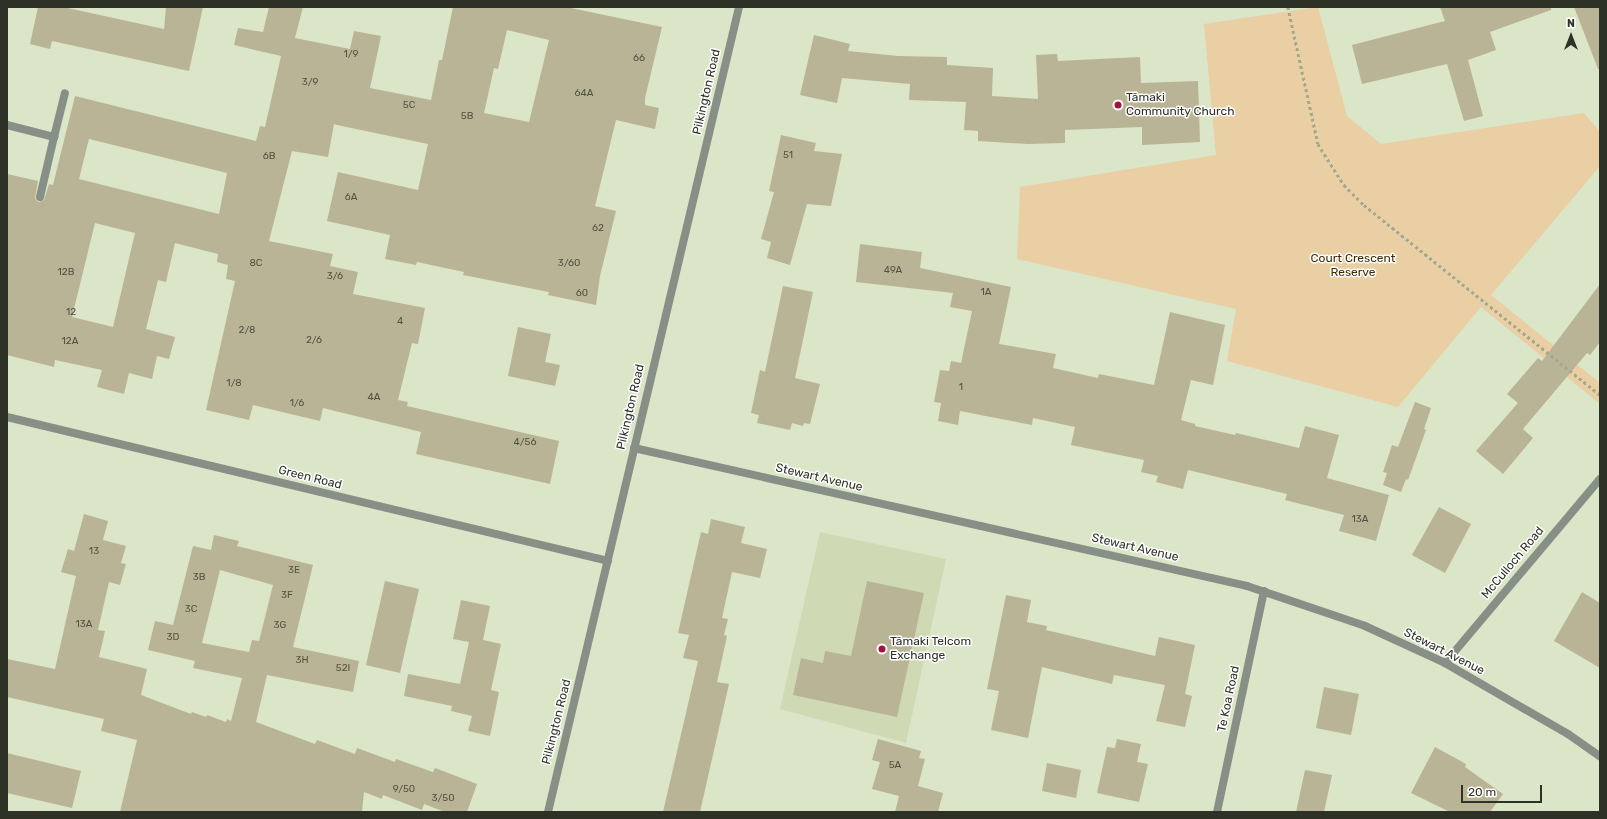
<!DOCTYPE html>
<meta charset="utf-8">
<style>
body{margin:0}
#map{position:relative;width:1607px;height:819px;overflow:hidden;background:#dbe5c7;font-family:Rubik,sans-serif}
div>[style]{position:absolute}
.built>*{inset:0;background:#cfdab5}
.green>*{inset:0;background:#eacea4}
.building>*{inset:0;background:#bab497}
.path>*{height:2.5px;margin-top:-1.25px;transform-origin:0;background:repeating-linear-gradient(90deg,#a0a890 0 3px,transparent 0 6px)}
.service>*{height:8px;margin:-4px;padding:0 4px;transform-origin:4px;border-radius:4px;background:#879086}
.minor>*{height:8px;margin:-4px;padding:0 4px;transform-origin:4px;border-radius:4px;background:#879086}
.tertiary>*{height:8px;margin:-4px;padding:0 4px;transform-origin:4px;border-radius:4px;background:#879086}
.dots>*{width:11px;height:11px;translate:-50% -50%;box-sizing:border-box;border:2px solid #fff;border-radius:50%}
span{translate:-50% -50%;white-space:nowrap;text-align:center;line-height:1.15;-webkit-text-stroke:3px #fff;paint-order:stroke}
.number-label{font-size:10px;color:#515242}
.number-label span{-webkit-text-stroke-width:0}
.street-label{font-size:12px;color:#2e3226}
.poi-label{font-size:12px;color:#2e3226}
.left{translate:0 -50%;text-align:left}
.park-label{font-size:12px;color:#402900}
.frame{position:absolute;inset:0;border:8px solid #2e3226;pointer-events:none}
.north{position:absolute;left:1551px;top:16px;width:40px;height:40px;-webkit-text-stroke:3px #fff;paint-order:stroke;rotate:0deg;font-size:11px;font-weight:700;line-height:16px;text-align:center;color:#2e3226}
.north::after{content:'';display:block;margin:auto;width:14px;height:18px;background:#2e3226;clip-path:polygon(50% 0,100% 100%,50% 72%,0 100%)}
.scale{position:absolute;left:1461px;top:785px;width:81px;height:18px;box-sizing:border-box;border:2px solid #2e3226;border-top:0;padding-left:5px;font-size:12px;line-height:14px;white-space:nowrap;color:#2e3226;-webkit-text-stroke:3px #fff;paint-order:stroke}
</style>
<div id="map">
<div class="built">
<i style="clip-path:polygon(820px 532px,946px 559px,906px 743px,780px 709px)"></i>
</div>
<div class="green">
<i style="clip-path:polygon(1318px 7px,1347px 116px,1381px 144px,1584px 113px,1600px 132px,1600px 166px,1491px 295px,1600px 383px,1600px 404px,1481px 307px,1398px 407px,1227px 361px,1236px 309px,1017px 259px,1020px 187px,1216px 155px,1204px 24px)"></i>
</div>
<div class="building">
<i style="clip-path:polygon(38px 7px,63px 7px,164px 29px,166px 7px,203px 7px,189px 71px,52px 41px,50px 49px,30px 44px)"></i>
<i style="clip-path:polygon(evenodd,269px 7px,303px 7px,295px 38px,350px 49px,354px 31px,381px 36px,370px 88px,431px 100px,439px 60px,442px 60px,453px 7px,566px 7px,662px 27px,645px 98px,645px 105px,659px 108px,655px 129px,616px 120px,595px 206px,616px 211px,600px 276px,596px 305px,548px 295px,549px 292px,463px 275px,464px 272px,417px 262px,416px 265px,385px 259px,390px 235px,327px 221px,338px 172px,418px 190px,428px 144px,337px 125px,334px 124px,328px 157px,292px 151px,269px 241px,333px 254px,330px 266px,358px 272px,353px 294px,425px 308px,418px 344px,412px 343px,398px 400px,408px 402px,407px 406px,559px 441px,550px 484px,416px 454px,421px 432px,323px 408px,320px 421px,253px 405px,249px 420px,206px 410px,235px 281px,226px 279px,228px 265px,217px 262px,218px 254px,175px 243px,166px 282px,158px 280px,146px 329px,175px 337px,169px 359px,157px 356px,152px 379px,129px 373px,124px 394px,97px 387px,102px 370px,55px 360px,54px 367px,7px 355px,7px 174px,38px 181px,35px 199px,39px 202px,44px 200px,49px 184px,53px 185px,75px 96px,256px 141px,260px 126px,265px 127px,281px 56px,234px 45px,238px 28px,263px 32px,269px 7px,507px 30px,549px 40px,529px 122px,484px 113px,494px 68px,498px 69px,507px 30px,269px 7px,89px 139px,227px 173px,219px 214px,79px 179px,89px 139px,269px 7px,95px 223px,135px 233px,113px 327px,72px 317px,95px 223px)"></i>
<i style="clip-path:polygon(1440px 7px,1551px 7px,1551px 10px,1490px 32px,1496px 50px,1468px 60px,1483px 116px,1464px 121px,1447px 64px,1362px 84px,1352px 45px,1445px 21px)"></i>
<i style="clip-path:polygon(1574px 7px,1600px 7px,1600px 69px,1598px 69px)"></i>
<i style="clip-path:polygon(814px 35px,850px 44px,848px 51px,898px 56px,947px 57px,947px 65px,993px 68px,992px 96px,1038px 99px,1036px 55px,1057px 54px,1058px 61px,1140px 57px,1141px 83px,1198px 81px,1200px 142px,1142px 145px,1142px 127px,1065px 130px,1065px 143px,1028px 144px,978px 141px,978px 131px,964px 130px,966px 102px,909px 100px,910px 84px,842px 78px,837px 103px,800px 95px)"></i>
<i style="clip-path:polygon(781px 135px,816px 143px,814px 151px,842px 154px,831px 206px,807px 204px,790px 265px,767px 258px,771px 242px,761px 239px,774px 192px,769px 191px)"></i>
<i style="clip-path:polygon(860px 244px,922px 252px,920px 268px,1011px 287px,999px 344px,1056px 354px,1053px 368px,1098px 378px,1099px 374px,1154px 385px,1170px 312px,1225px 325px,1213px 385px,1191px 380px,1181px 420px,1195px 424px,1195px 426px,1235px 435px,1236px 433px,1299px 448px,1305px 426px,1339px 435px,1327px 478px,1389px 495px,1376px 541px,1339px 531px,1344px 515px,1285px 500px,1287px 494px,1188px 470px,1183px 489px,1156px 482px,1158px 476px,1141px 472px,1144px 460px,1071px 445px,1075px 427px,1033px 418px,1032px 425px,960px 411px,958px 425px,938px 421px,941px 403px,934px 402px,940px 370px,949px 371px,951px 361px,961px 363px,972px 311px,950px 307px,953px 293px,856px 282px)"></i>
<i style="clip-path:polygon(1600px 284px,1600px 342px,1590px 355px,1587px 353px,1523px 429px,1533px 438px,1503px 474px,1476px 451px,1518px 403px,1507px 394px,1538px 358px,1542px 361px)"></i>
<i style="clip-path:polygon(783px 286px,813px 292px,795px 378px,820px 384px,810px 424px,804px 423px,803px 426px,792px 423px,790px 430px,757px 423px,759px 415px,751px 413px,760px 370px,765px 372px)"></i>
<i style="clip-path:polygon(518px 327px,551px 334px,545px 362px,560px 365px,555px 386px,508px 376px)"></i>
<i style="clip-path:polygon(1415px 402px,1431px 408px,1424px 429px,1426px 430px,1408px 480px,1406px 479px,1401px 492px,1383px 485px,1387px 473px,1383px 472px,1392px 445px,1398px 447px)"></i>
<i style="clip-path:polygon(1439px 507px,1471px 524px,1445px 573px,1412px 555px)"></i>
<i style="clip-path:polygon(evenodd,84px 514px,108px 521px,103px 540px,126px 546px,121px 563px,126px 564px,120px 585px,109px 582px,98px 630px,105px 631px,99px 657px,147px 669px,141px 695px,191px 714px,192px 712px,206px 717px,207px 715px,226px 722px,227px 719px,231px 721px,242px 678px,193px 668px,195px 661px,148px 650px,155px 621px,173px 625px,193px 546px,211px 550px,214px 535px,239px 541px,237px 546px,313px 565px,293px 647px,359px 661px,353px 692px,267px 675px,256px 722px,315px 744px,317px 740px,355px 754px,357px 748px,395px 762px,396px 759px,433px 772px,435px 768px,477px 784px,467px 812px,445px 812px,424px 804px,422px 810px,383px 795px,382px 799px,364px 792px,362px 812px,120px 812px,137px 740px,101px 731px,104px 719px,7px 697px,7px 659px,55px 669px,76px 576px,61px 572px,68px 549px,74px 551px,84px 514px,220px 570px,273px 585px,259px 641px,252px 640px,249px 652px,202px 643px,220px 570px)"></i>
<i style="clip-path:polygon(711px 519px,745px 527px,741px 543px,767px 549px,760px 578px,732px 572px,722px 618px,728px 619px,724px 635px,727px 636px,717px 682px,729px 684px,700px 812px,663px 812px,698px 661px,683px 658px,689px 635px,678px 633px,701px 532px,708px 534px)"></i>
<i style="clip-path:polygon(385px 581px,419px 589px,400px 673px,366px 665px)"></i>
<i style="clip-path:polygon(867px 581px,924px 593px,897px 717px,793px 695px,801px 658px,823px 663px,825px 651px,851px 656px)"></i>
<i style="clip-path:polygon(1582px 592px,1600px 603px,1600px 668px,1554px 641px)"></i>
<i style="clip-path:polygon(1006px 595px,1031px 600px,1027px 622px,1047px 626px,1046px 630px,1155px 656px,1159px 637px,1195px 645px,1185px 694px,1192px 696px,1185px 727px,1156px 721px,1165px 685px,1114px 675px,1112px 684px,1042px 667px,1028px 738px,991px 730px,999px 691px,987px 689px)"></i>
<i style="clip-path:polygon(461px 600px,490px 606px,483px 640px,501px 644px,491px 690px,499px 692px,490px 736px,468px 731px,472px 716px,451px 711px,452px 706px,404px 696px,408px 674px,460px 684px,469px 642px,453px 639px)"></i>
<i style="clip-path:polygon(1324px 687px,1359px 694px,1351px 735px,1316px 728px)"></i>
<i style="clip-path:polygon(878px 739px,921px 751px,919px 758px,925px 759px,918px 786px,943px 793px,938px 812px,895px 812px,899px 796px,872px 789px,880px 762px,872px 760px)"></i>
<i style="clip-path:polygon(1117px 739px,1141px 744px,1137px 762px,1148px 764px,1139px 802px,1097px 793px,1107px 747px,1115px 748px)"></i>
<i style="clip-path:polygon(1435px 747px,1466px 764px,1465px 767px,1503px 794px,1490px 812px,1450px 812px,1411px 793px)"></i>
<i style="clip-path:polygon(7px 753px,81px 771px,72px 808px,7px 793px)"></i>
<i style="clip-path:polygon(1047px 763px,1081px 770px,1076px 798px,1042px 791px)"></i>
<i style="clip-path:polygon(1305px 770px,1332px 775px,1324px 812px,1296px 812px)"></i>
</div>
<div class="path">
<i style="left:1288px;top:7px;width:140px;rotate:77.6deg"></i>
<i style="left:1318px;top:144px;width:49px;rotate:57.6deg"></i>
<i style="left:1344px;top:185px;width:28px;rotate:45deg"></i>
<i style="left:1364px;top:205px;width:303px;rotate:38.8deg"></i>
</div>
<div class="service">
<i style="left:7px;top:125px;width:49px;rotate:14.3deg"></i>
<i style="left:54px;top:137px;width:45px;rotate:-76deg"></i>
<i style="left:40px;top:197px;width:62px;rotate:-76.9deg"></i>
</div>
<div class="minor">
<i style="left:7px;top:417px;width:618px;rotate:13.47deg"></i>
<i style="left:634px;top:448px;width:628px;rotate:12.69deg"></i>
<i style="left:1247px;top:586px;width:125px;rotate:18.7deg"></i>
<i style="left:1365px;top:626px;width:88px;rotate:24.8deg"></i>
<i style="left:1445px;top:663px;width:142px;rotate:30deg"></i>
<i style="left:1568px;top:734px;width:39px;rotate:35deg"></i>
<i style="left:1445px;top:663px;width:241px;rotate:-49.9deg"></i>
<i style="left:1217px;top:812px;width:226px;rotate:-78deg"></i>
</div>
<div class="tertiary">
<i style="left:548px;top:812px;width:827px;rotate:-76.65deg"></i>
</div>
<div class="dots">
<i style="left:1118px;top:105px;background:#a70f40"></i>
<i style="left:882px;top:649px;background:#a70f40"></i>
</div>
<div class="number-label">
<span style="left:351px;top:55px">1/9</span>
<span style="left:639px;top:59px">66</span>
<span style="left:310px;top:83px">3/9</span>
<span style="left:584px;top:94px">64A</span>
<span style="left:409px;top:106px">5C</span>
<span style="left:467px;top:117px">5B</span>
<span style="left:788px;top:156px">51</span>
<span style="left:269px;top:157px">6B</span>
<span style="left:351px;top:198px">6A</span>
<span style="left:598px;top:229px">62</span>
<span style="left:256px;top:264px">8C</span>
<span style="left:569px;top:264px">3/60</span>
<span style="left:893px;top:271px">49A</span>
<span style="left:66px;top:273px">12B</span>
<span style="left:335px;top:277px">3/6</span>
<span style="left:986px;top:293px">1A</span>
<span style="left:582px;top:294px">60</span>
<span style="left:71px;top:313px">12</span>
<span style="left:400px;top:322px">4</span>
<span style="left:247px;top:331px">2/8</span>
<span style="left:314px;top:341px">2/6</span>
<span style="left:70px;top:342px">12A</span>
<span style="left:234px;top:384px">1/8</span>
<span style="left:961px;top:388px">1</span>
<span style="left:374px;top:398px">4A</span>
<span style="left:297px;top:404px">1/6</span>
<span style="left:525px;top:443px">4/56</span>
<span style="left:1360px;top:520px">13A</span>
<span style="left:94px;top:552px">13</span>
<span style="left:294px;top:571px">3E</span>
<span style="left:199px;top:578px">3B</span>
<span style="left:287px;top:596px">3F</span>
<span style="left:191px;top:610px">3C</span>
<span style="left:84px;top:625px">13A</span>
<span style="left:280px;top:626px">3G</span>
<span style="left:173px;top:638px">3D</span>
<span style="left:302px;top:661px">3H</span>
<span style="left:343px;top:669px">52I</span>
<span style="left:895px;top:766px">5A</span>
<span style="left:404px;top:790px">9/50</span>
<span style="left:443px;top:799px">3/50</span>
</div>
<div class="street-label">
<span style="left:707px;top:92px;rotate:-77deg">Pilkington Road</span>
<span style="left:631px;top:407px;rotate:-77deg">Pilkington Road</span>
<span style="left:310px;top:478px;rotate:14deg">Green Road</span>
<span style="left:819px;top:478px;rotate:13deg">Stewart Avenue</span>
<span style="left:1135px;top:548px;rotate:13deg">Stewart Avenue</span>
<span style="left:1513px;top:563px;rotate:-50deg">McCulloch Road</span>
<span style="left:1444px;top:652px;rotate:27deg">Stewart Avenue</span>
<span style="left:1229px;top:699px;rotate:-78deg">Te Koa Road</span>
<span style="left:557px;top:722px;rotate:-76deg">Pilkington Road</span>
</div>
<div class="poi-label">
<span class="left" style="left:1126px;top:105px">Tāmaki<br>Community Church</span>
<span class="left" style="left:890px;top:649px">Tāmaki Telcom<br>Exchange</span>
</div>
<div class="park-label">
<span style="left:1353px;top:266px">Court Crescent<br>Reserve</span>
</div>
<div class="frame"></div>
<div class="north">N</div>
<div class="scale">20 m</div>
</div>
